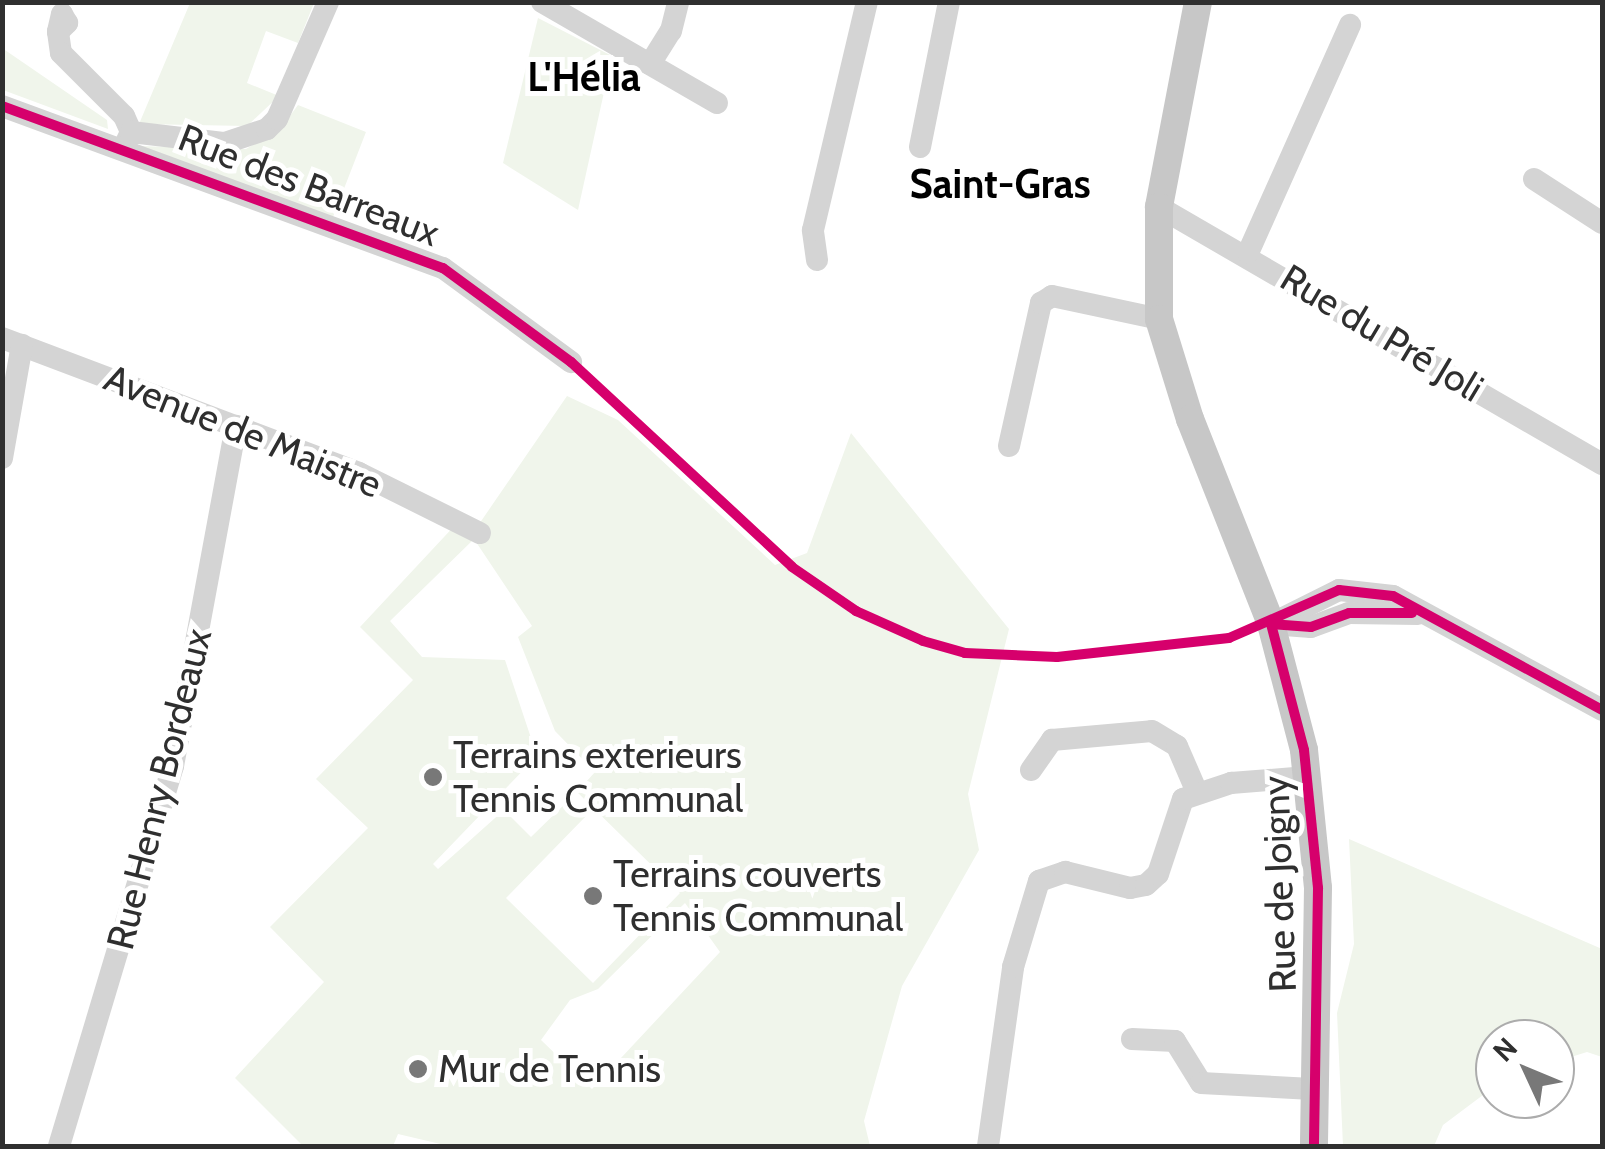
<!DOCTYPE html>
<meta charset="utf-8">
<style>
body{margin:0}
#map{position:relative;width:1605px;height:1149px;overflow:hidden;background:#fff;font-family:Cabin,sans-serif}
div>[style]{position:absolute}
.green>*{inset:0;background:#f0f5eb}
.minor>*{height:22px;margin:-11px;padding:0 11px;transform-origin:11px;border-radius:11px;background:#d4d4d4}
.major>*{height:28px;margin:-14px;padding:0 14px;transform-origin:14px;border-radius:14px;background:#c7c7c7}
.cycleway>*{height:10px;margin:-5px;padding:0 5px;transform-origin:5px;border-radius:5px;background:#d6006c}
.dots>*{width:28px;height:28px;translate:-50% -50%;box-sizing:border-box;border:5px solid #fff;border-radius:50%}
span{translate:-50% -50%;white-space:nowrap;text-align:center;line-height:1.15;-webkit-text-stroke:10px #fff;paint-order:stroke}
.street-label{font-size:38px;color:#2f2f2f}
.poi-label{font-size:38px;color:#2f2f2f}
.left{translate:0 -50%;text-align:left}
.neighbourhood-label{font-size:40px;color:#000;font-weight:700}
.frame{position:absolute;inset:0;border:5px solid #2f2f2f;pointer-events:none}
.north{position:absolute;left:1475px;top:1019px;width:100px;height:100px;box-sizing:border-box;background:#fff;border:2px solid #acacac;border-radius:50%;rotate:314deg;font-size:28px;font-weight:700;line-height:40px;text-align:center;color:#2f2f2f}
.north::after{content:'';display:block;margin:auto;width:35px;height:45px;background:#787878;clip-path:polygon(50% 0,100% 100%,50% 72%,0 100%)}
</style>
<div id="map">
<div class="green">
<i style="clip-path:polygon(190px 3px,314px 3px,298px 43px,266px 31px,247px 83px,279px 96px,247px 126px,139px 124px)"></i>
<i style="clip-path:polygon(538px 18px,612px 56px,578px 210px,503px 163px)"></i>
<i style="clip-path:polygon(2px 48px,107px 120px,108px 129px,3px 90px)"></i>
<i style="clip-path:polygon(298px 105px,366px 132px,333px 217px,139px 146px,246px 149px,281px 128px)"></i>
<i style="clip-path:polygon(evenodd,567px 396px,618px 420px,775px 565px,807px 553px,851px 433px,1009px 629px,968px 794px,979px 850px,902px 986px,864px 1121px,870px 1146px,449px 1146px,398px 1134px,393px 1146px,303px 1146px,235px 1078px,324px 982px,270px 927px,368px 828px,316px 779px,413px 680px,360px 627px,458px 522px,475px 530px,567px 396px,474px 539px,532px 626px,518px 637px,555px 731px,595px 772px,577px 792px,680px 893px,593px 983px,506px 898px,587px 815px,570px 799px,531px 837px,504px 810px,438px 869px,433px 864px,537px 756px,505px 660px,422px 657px,390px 621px,474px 539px,567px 396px,685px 903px,720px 952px,592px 1089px,541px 1040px,570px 1000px,598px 989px,685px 903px)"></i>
<i style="clip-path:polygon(1349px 839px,1602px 949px,1602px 1057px,1587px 1052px,1555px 1062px,1555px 1039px,1495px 1039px,1495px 1086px,1443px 1125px,1434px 1146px,1343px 1146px,1337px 1013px,1354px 944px)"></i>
</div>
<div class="minor">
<i style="left:542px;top:2px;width:202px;rotate:30deg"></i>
<i style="left:58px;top:32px;width:13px;rotate:-45deg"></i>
<i style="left:67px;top:23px;width:10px;rotate:-119deg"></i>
<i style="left:62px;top:14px;width:18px;rotate:103deg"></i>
<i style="left:58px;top:32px;width:21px;rotate:82deg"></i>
<i style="left:61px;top:53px;width:89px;rotate:45deg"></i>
<i style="left:124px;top:116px;width:17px;rotate:66deg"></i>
<i style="left:650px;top:64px;width:39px;rotate:-58deg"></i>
<i style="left:671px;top:31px;width:30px;rotate:-76deg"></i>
<i style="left:2px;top:106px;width:470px;rotate:20.2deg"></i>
<i style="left:443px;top:268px;width:159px;rotate:36.3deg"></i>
<i style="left:124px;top:147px;width:17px;rotate:-65deg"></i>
<i style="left:131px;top:132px;width:95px;rotate:6.7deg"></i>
<i style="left:225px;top:143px;width:44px;rotate:-18.4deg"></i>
<i style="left:267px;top:129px;width:14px;rotate:-45deg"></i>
<i style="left:277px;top:119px;width:128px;rotate:-66.4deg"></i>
<i style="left:920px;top:147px;width:148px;rotate:-78.7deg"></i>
<i style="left:1534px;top:179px;width:81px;rotate:32.9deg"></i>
<i style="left:1159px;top:207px;width:512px;rotate:30.12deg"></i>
<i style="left:1248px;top:253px;width:250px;rotate:-65.9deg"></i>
<i style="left:817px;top:260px;width:30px;rotate:-98deg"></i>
<i style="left:813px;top:230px;width:234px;rotate:-76.7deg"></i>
<i style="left:2px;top:338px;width:382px;rotate:20.7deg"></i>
<i style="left:359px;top:473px;width:135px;rotate:26.4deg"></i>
<i style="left:1009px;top:446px;width:147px;rotate:-77.4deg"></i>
<i style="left:1041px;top:303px;width:13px;rotate:-32deg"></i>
<i style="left:1052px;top:296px;width:109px;rotate:12.1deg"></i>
<i style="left:2px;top:458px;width:115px;rotate:-80deg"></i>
<i style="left:1271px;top:624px;width:76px;rotate:-26.6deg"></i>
<i style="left:1339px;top:590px;width:54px;rotate:6.3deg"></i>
<i style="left:1393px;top:596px;width:238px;rotate:28.6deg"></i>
<i style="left:1271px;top:624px;width:40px;rotate:4.3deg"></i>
<i style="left:1311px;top:627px;width:40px;rotate:-20.2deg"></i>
<i style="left:1349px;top:613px;width:69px;rotate:0.8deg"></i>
<i style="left:1031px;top:770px;width:37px;rotate:-55deg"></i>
<i style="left:1052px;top:740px;width:100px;rotate:-5.1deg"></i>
<i style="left:1152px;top:731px;width:29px;rotate:31deg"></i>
<i style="left:1177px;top:746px;width:48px;rotate:66.6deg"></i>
<i style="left:1132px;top:1039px;width:43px;rotate:2.7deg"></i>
<i style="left:1175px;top:1041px;width:49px;rotate:58.2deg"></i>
<i style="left:1201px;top:1083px;width:111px;rotate:3.1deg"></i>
<i style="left:59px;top:1146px;width:397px;rotate:-73.3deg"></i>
<i style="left:173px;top:766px;width:346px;rotate:-79.5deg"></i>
<i style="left:988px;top:1146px;width:181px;rotate:-82deg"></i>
<i style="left:1013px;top:967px;width:90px;rotate:-73.2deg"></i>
<i style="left:1039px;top:881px;width:28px;rotate:-19deg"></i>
<i style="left:1065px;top:872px;width:67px;rotate:13.8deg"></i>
<i style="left:1130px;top:888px;width:16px;rotate:-11deg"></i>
<i style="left:1146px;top:885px;width:16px;rotate:-43deg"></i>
<i style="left:1158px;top:874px;width:79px;rotate:-71.6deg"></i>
<i style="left:1183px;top:799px;width:51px;rotate:-18.4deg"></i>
<i style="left:1231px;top:783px;width:76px;rotate:-4.5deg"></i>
</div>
<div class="major">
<i style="left:1198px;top:2px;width:209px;rotate:100.8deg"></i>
<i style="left:1159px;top:207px;width:112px;rotate:90deg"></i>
<i style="left:1159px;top:319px;width:105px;rotate:72.8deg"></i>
<i style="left:1190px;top:419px;width:220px;rotate:68.4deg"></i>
<i style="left:1271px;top:624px;width:130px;rotate:75.3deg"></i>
<i style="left:1304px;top:750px;width:139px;rotate:84.2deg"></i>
<i style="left:1318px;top:888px;width:258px;rotate:90.9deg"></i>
</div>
<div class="cycleway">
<i style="left:2px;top:106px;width:470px;rotate:20.2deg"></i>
<i style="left:443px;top:268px;width:159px;rotate:36.3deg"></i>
<i style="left:571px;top:362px;width:301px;rotate:42.8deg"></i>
<i style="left:792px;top:567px;width:78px;rotate:34.5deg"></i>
<i style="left:856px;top:611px;width:73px;rotate:24.1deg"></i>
<i style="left:923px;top:641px;width:44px;rotate:15.9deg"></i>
<i style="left:965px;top:653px;width:92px;rotate:2.5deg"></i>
<i style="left:1057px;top:657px;width:173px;rotate:-6.3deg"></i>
<i style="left:1229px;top:638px;width:120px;rotate:-23.6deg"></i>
<i style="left:1339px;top:590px;width:54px;rotate:6.3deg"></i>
<i style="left:1393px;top:596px;width:238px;rotate:28.6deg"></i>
<i style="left:1271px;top:624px;width:130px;rotate:75.3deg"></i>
<i style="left:1304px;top:750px;width:139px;rotate:84.2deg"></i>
<i style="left:1318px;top:888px;width:258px;rotate:90.9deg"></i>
<i style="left:1271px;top:624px;width:40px;rotate:4.3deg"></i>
<i style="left:1311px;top:627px;width:40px;rotate:-20.2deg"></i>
<i style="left:1349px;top:613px;width:63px"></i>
</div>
<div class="dots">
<i style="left:433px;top:777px;background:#787878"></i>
<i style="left:593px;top:896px;background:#787878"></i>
<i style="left:418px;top:1069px;background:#787878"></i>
</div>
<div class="street-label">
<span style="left:309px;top:185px;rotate:21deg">Rue des Barreaux</span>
<span style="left:1382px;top:333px;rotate:31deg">Rue du Pré Joli</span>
<span style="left:243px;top:431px;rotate:22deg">Avenue de Maistre</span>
<span style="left:159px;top:789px;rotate:-76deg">Rue Henry Bordeaux</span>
<span style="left:1279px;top:884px;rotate:-92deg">Rue de Joigny</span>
</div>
<div class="poi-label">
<span class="left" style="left:453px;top:777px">Terrains exterieurs<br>Tennis Communal</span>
<span class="left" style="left:613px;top:896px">Terrains couverts<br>Tennis Communal</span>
<span class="left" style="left:438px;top:1069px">Mur de Tennis</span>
</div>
<div class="neighbourhood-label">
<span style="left:584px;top:77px">L'Hélia</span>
<span style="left:1000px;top:184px">Saint-Gras</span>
</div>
<div class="frame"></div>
<div class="north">N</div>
</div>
